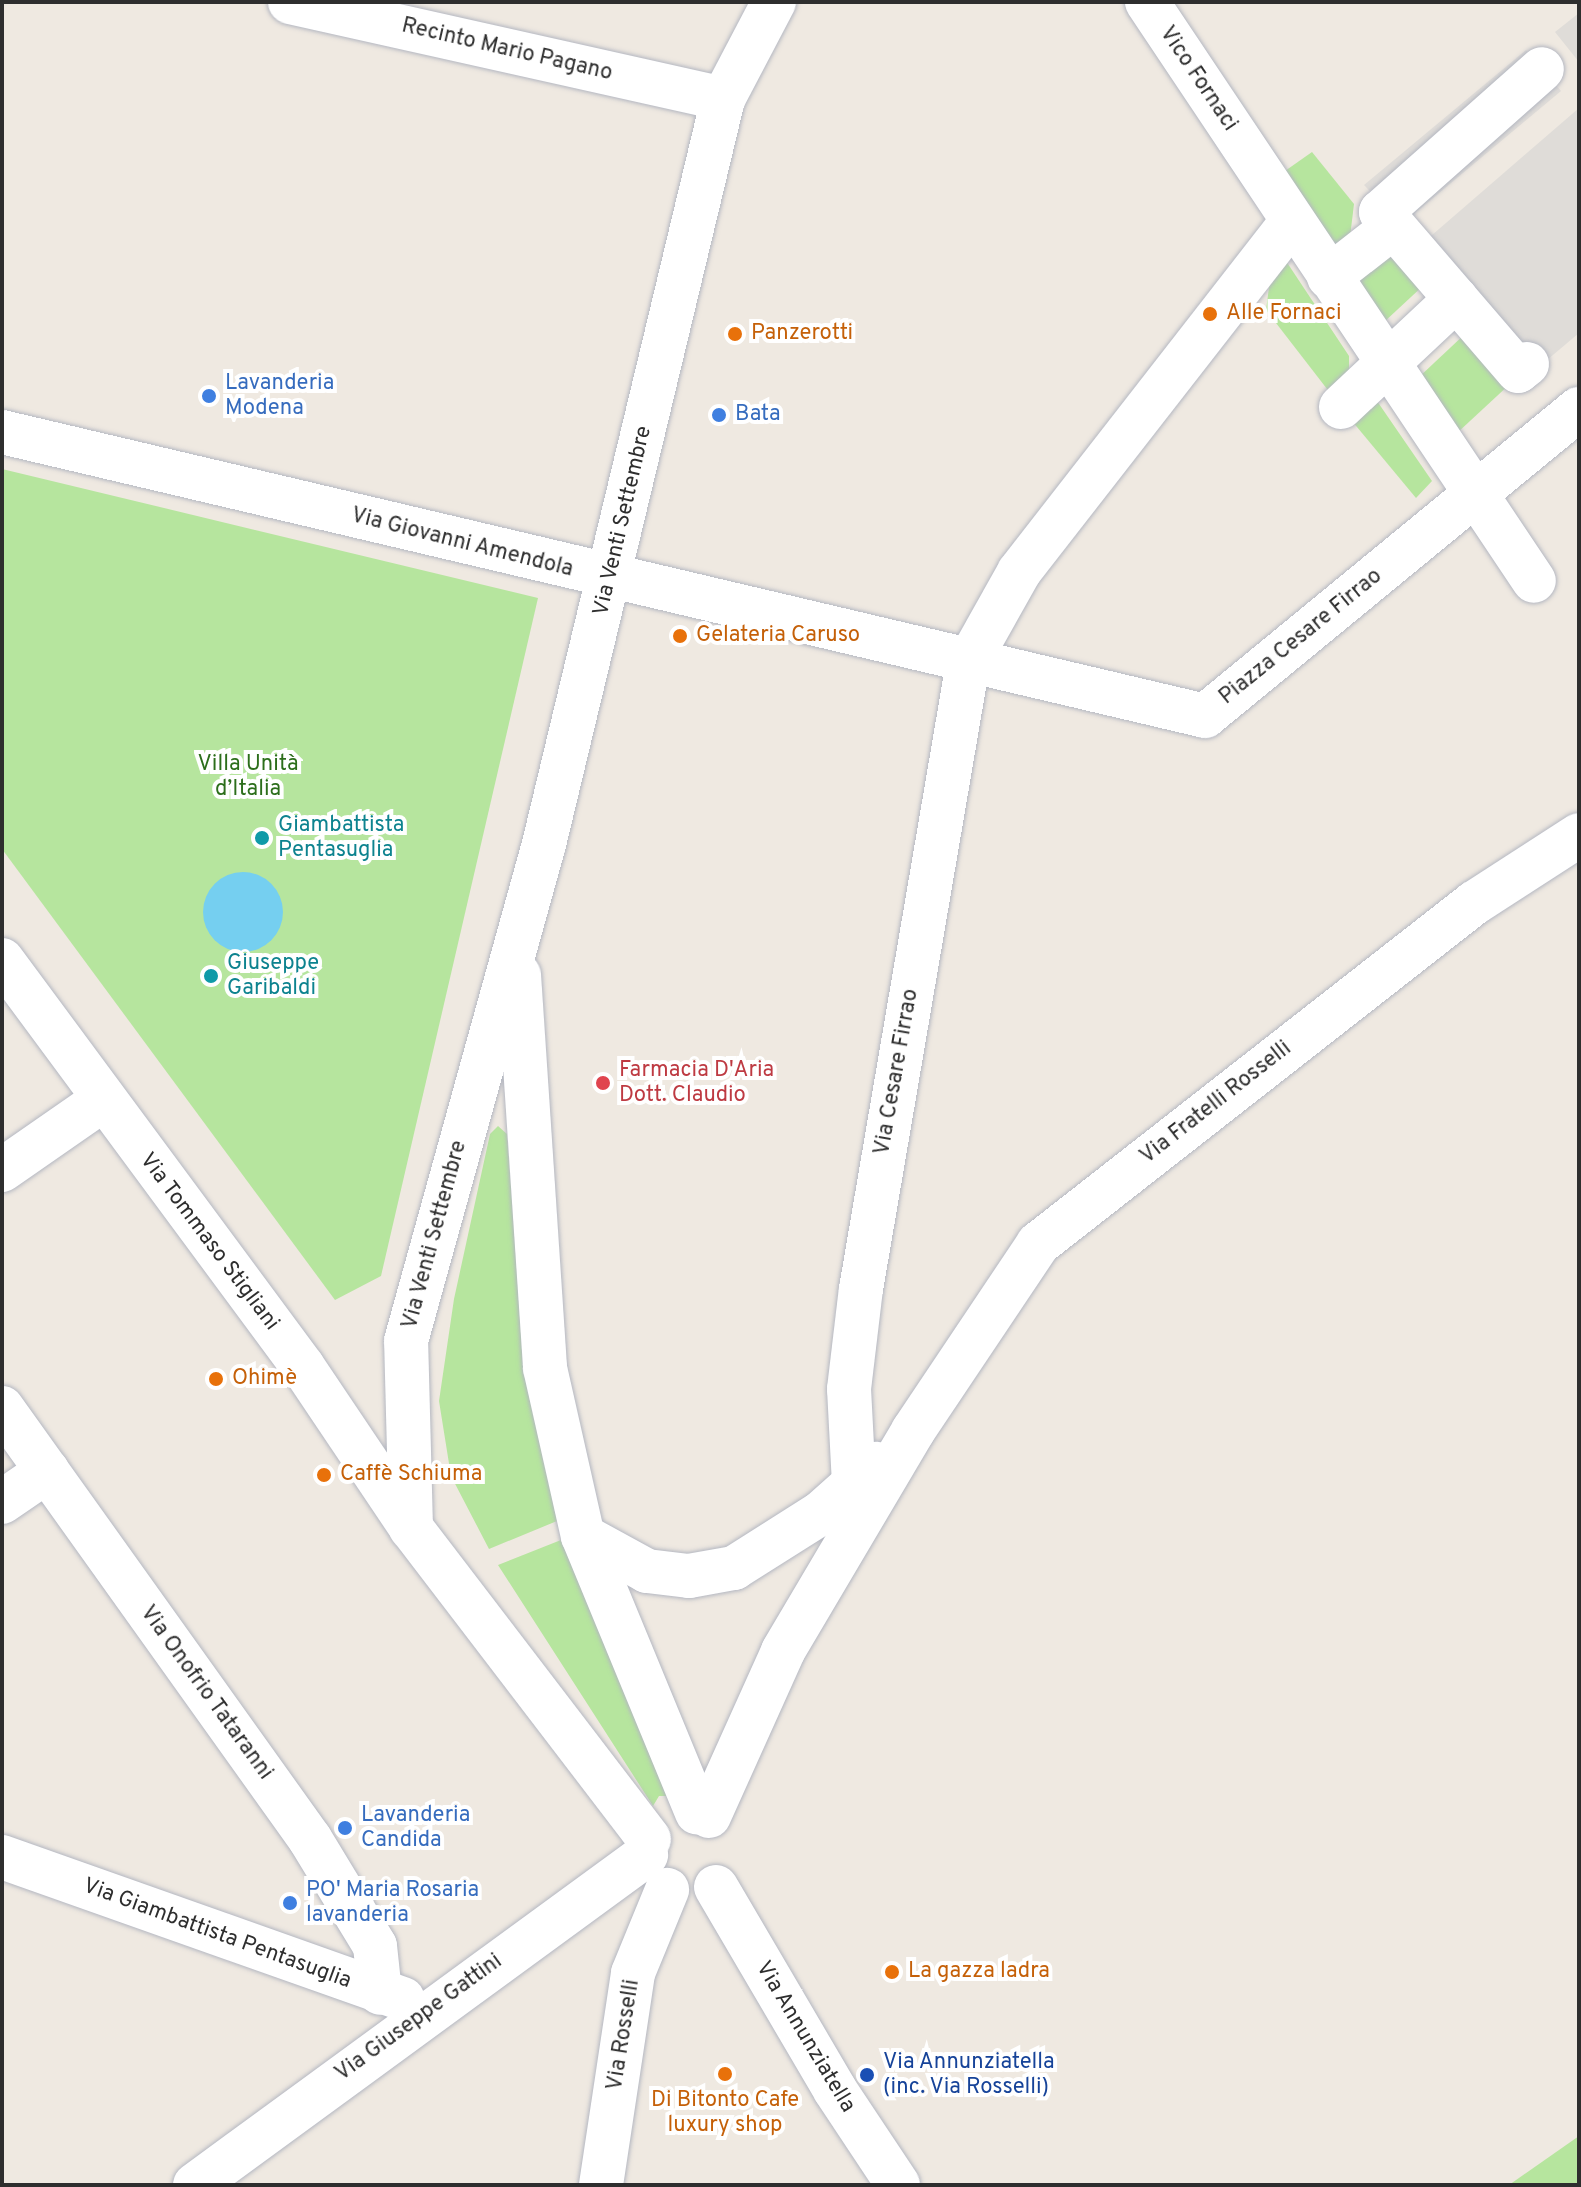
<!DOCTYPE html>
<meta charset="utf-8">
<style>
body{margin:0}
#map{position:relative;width:1581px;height:2187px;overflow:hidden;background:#efe9e1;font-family:Overpass,sans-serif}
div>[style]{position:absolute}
.green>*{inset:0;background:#b6e59e}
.plaza>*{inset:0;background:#dfdcd8}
.water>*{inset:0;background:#75cff0}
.round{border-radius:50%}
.roads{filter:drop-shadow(0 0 2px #b4b7c1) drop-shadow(0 0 2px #b4b7c1)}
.minor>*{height:44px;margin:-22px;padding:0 22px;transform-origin:22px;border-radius:22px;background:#fff}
.dots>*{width:22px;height:22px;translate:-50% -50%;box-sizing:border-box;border:4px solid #fff;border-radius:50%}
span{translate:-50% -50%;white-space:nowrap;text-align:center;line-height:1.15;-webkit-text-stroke:8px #fff;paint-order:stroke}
.street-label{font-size:22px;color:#2e2e2e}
.food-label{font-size:22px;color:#c56008}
.left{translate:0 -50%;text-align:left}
.shop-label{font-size:22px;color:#366cbe}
.park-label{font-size:22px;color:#2c6e1b}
.culture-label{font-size:22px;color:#0d838f}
.health-label{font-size:22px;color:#be3a42}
.transit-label{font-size:22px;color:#164399}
.frame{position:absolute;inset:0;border:4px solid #2e2e2e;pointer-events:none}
</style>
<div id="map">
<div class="green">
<i style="clip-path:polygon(1312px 152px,1354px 204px,1350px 237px,1337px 248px,1285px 171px)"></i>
<i style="clip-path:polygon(1389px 240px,1425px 284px,1383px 323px,1351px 275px)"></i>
<i style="clip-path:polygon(1284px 258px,1349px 356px,1349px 381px,1334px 398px,1266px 310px,1270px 280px)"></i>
<i style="clip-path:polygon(1466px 333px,1511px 383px,1456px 434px,1418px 378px)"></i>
<i style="clip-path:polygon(1377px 401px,1432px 481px,1416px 498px,1347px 415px)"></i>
<i style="clip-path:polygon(2px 469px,538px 598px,381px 1276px,335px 1300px,2px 849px)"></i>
<i style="clip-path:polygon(498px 1126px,507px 1134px,523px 1345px,557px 1521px,489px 1549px,451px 1476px,439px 1401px,454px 1299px,490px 1134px)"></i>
<i style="clip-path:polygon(561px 1540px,672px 1796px,659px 1796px,653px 1806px,498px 1565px)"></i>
<i style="clip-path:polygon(1579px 2136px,1579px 2185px,1509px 2185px)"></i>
</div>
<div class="plaza">
<i style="clip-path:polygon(1579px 13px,1579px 62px,1555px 32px)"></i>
<i style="clip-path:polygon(1526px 50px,1561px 91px,1402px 224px,1364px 185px)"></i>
<i style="clip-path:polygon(1579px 108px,1579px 333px,1534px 371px,1424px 242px)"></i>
</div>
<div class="water">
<i class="round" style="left:203px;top:872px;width:80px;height:80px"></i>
</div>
<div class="roads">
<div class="minor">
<i style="left:290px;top:2px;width:444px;rotate:12.6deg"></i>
<i style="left:1147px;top:2px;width:696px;rotate:56.24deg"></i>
<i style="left:1329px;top:277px;width:81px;rotate:-38deg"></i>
<i style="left:1527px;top:364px;width:11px;rotate:142deg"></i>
<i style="left:1518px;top:371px;width:210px;rotate:-130.7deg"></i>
<i style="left:1381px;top:212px;width:215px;rotate:-41.6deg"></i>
<i style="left:1341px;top:407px;width:158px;rotate:-43.2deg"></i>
<i style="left:2px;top:432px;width:1236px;rotate:13.28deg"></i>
<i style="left:1205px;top:716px;width:484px;rotate:-39.4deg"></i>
<i style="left:2px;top:960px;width:506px;rotate:53.51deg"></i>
<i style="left:303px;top:1367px;width:194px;rotate:56.1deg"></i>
<i style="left:519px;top:975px;width:394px;rotate:86.2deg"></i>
<i style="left:545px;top:1368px;width:172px;rotate:77.3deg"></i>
<i style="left:583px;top:1536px;width:299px;rotate:67.6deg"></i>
<i style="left:2px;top:1170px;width:124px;rotate:-34.8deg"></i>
<i style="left:2px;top:1408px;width:530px;rotate:54.45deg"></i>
<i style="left:310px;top:1839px;width:125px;rotate:58.7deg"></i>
<i style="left:375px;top:1946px;width:47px;rotate:83.9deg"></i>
<i style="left:854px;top:1484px;width:95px;rotate:-93deg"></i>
<i style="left:849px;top:1389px;width:101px;rotate:-83.2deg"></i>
<i style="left:861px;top:1289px;width:635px;rotate:-80.3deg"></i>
<i style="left:968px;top:663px;width:104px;rotate:-60.7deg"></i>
<i style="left:1019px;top:572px;width:445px;rotate:-52.1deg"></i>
<i style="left:2px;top:1502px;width:55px;rotate:-34.6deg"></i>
<i style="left:583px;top:1536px;width:73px;rotate:28.7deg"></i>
<i style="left:647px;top:1571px;width:42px;rotate:6.8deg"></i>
<i style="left:689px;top:1576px;width:46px;rotate:-10.1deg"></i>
<i style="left:734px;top:1568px;width:103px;rotate:-32.3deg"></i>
<i style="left:821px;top:1513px;width:74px;rotate:-41.7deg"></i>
<i style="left:709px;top:1816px;width:181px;rotate:-65.8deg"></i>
<i style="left:783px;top:1651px;width:256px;rotate:-59.4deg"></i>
<i style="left:913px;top:1431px;width:225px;rotate:-56.2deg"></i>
<i style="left:1038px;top:1244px;width:554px;rotate:-38.03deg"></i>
<i style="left:1474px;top:903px;width:125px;rotate:-32.9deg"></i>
<i style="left:649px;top:1839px;width:392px;rotate:-127.4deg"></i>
<i style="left:411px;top:1528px;width:187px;rotate:-91.5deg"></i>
<i style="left:406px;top:1341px;width:516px;rotate:-74.48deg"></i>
<i style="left:544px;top:844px;width:766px;rotate:-76.49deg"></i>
<i style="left:723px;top:99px;width:110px;rotate:-62.3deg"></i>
<i style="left:2px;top:1857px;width:425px;rotate:19.5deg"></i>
<i style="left:716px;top:1887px;width:235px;rotate:59.6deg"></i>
<i style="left:835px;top:2090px;width:114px;rotate:56.4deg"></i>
<i style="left:195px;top:2185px;width:559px;rotate:-36.19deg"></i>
<i style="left:601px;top:2185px;width:214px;rotate:-81.4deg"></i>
<i style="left:633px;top:1973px;width:90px;rotate:-67.7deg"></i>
</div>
</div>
<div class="dots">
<i style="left:1210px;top:314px;background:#e8710a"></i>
<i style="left:735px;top:334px;background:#e8710a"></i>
<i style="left:209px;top:396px;background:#3f7fe0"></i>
<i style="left:719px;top:415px;background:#3f7fe0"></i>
<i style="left:680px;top:636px;background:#e8710a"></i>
<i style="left:262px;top:838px;background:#0f9aa8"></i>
<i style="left:211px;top:976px;background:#0f9aa8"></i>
<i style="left:603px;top:1083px;background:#e0444e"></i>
<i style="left:216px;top:1379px;background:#e8710a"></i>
<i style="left:324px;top:1475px;background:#e8710a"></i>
<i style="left:345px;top:1828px;background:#3f7fe0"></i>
<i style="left:290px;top:1903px;background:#3f7fe0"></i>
<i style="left:892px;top:1972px;background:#e8710a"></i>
<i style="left:725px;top:2074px;background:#e8710a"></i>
<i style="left:867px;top:2075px;background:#1a4fb4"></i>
</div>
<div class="street-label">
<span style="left:507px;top:50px;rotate:13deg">Recinto Mario Pagano</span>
<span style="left:1198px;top:79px;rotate:56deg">Vico Fornaci</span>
<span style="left:623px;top:521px;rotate:-77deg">Via Venti Settembre</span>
<span style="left:462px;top:543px;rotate:14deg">Via Giovanni Amendola</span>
<span style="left:1301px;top:637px;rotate:-39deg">Piazza Cesare Firrao</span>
<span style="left:897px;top:1072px;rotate:-80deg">Via Cesare Firrao</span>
<span style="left:1216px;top:1103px;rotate:-38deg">Via Fratelli Rosselli</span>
<span style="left:435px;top:1235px;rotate:-75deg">Via Venti Settembre</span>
<span style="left:209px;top:1242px;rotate:53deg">Via Tommaso Stigliani</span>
<span style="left:206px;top:1693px;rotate:54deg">Via Onofrio Tataranni</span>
<span style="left:217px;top:1934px;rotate:20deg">Via Giambattista Pentasuglia</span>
<span style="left:419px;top:2018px;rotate:-36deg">Via Giuseppe Gattini</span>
<span style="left:624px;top:2035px;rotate:-81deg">Via Rosselli</span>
<span style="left:805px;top:2037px;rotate:59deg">Via Annunziatella</span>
</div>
<div class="food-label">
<span class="left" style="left:1226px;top:314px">Alle Fornaci</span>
<span class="left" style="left:751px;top:334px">Panzerotti</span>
<span class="left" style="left:696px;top:636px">Gelateria Caruso</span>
<span class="left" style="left:232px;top:1379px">Ohimè</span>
<span class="left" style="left:340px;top:1475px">Caffè Schiuma</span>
<span class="left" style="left:908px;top:1972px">La gazza ladra</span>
<span style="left:725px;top:2113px">Di Bitonto Cafe<br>luxury shop</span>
</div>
<div class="shop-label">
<span class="left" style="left:225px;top:396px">Lavanderia<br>Modena</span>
<span class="left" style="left:735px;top:415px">Bata</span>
<span class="left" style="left:361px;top:1828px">Lavanderia<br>Candida</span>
<span class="left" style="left:306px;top:1903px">PO' Maria Rosaria<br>lavanderia</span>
</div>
<div class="park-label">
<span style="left:248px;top:777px">Villa Unità<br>d’Italia</span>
</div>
<div class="culture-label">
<span class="left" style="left:278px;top:838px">Giambattista<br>Pentasuglia</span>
<span class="left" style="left:227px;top:976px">Giuseppe<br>Garibaldi</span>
</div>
<div class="health-label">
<span class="left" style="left:619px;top:1083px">Farmacia D'Aria<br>Dott. Claudio</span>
</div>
<div class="transit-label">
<span class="left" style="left:883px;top:2075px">Via Annunziatella<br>(inc. Via Rosselli)</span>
</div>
<div class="frame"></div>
</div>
